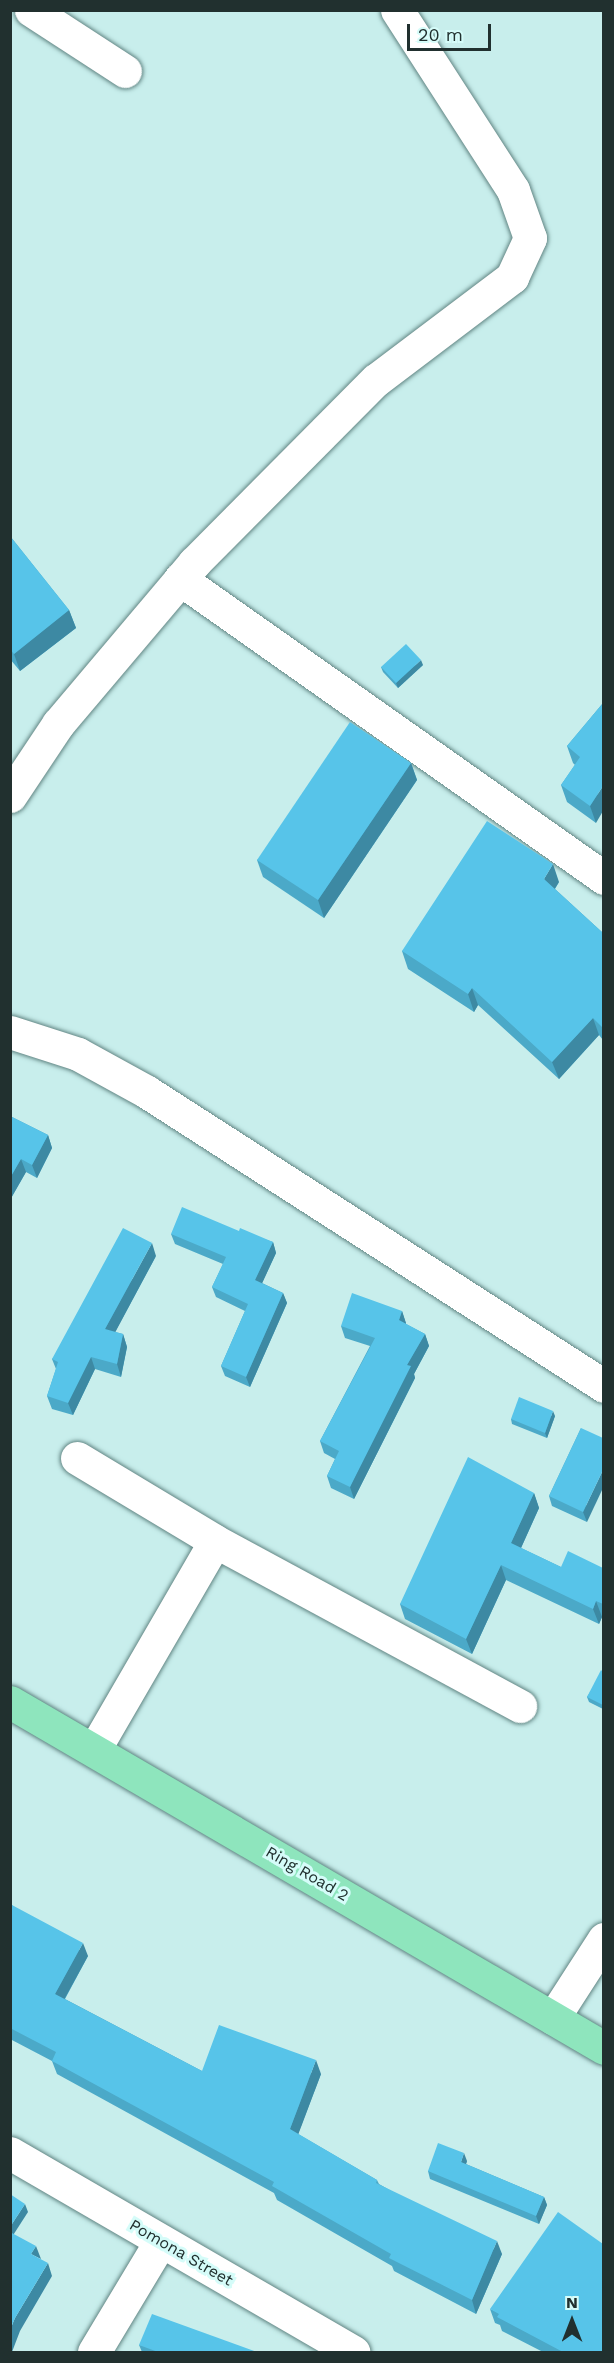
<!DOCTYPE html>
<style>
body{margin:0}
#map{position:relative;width:614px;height:2363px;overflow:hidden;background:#c8eeec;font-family:"Work Sans",sans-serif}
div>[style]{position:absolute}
.roads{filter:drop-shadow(0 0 2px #618583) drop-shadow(0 0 2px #618583)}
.minor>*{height:33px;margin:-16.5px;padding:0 16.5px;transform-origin:16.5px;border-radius:16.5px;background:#fff}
.major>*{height:33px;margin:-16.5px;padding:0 16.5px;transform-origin:16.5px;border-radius:16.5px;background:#8ee5bd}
.wall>*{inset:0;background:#4ba9c8}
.shaded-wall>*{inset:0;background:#3d89a3}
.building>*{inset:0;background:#57c4e9}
span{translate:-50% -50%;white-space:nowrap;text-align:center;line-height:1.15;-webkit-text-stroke:6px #d5fcf9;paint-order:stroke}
.street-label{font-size:16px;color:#21302f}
.frame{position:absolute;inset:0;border:12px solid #21302f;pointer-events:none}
.north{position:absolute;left:542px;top:2291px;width:60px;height:60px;-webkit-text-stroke:4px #d5fcf9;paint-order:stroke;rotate:0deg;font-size:16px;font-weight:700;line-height:24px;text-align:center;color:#21302f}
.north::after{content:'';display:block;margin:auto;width:21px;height:27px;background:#21302f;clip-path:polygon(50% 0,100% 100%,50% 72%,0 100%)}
.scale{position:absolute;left:407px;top:24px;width:84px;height:27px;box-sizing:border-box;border:3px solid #21302f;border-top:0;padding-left:8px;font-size:18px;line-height:21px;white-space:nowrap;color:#21302f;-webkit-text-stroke:4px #d5fcf9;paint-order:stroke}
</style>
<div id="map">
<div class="roads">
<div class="minor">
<i style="left:31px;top:10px;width:112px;rotate:33deg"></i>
<i style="left:180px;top:579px;width:519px;rotate:35.19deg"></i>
<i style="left:10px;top:796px;width:87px;rotate:-56.3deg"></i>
<i style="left:58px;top:724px;width:211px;rotate:-49.8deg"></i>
<i style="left:194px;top:563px;width:258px;rotate:-45.2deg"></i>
<i style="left:376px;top:380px;width:171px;rotate:-37.1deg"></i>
<i style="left:512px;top:277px;width:43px;rotate:-65.2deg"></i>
<i style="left:530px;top:238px;width:51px;rotate:-109.5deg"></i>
<i style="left:513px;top:190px;width:214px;rotate:-122.8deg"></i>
<i style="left:10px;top:1032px;width:71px;rotate:17.9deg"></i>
<i style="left:78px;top:1054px;width:79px;rotate:28.8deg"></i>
<i style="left:147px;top:1092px;width:543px;rotate:32.75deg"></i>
<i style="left:77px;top:1458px;width:161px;rotate:31deg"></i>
<i style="left:94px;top:1750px;width:241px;rotate:-59.9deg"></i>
<i style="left:215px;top:1541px;width:347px;rotate:28.4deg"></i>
<i style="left:553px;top:2018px;width:94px;rotate:-57.2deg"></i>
<i style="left:10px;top:2153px;width:397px;rotate:30.1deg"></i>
<i style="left:94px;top:2352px;width:128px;rotate:-59deg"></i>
</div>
<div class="major">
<i style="left:10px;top:1702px;width:687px;rotate:30.22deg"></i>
</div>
</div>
<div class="wall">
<i style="clip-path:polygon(10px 536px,69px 610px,76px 628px,20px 671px,10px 659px)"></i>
<i style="clip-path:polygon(423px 665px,398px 688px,383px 672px,381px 667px)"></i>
<i style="clip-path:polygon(603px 703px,596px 823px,567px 802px,561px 785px,575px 765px,573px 763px,567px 746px)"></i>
<i style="clip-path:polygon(411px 763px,417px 780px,324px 918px,263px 877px,257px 860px)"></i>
<i style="clip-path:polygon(559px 882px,555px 889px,603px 933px,603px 1040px,599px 1035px,559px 1079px,478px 1005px,474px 1012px,408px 969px,402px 951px)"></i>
<i style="clip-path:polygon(10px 1116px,48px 1135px,52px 1148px,37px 1178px,26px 1172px,10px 1200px)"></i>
<i style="clip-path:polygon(239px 1231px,273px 1242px,276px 1253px,262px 1283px,283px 1293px,287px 1303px,250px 1387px,225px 1376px,221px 1366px,245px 1311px,216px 1297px,212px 1287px,223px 1264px,175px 1244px,171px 1234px)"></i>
<i style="clip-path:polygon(156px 1256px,115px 1332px,123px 1334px,127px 1347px,121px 1377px,95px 1369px,73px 1415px,52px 1409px,47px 1396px,56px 1369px,52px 1359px)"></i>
<i style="clip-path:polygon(402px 1311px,406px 1324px,425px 1334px,429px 1346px,414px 1374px,415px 1378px,354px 1499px,331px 1488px,327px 1476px,335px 1459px,324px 1453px,320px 1441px,370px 1346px,345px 1338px,341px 1326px)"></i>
<i style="clip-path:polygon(555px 1416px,547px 1438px,512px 1424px,511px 1419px)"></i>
<i style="clip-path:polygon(581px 1428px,587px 1522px,552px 1506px,549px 1496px)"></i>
<i style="clip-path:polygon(534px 1493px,539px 1508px,521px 1548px,561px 1567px,603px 1568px,603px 1617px,602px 1617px,599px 1624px,506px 1580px,472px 1654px,405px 1619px,400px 1604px)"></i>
<i style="clip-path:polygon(603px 1672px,603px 1709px,589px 1702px,587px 1697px)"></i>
<i style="clip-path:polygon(10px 1904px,88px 1956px,65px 1999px,202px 2071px,321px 2074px,298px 2134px,377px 2180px,379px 2184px,502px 2254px,476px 2314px,394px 2271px,392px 2266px,277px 2200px,274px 2193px,57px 2074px,52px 2061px,10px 2039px)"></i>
<i style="clip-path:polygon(467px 2161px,466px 2164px,544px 2197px,547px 2205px,539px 2224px,430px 2179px,428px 2171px)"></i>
<i style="clip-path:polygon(490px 2309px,603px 2352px,543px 2352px,502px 2331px,500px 2325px,495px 2323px)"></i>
<i style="clip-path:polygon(139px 2345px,257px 2352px,142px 2352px)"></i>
</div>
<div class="shaded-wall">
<i style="clip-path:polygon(69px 610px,76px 628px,20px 671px,14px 654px)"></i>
<i style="clip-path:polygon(421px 660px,423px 665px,398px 688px,396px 683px)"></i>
<i style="clip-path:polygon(411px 763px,417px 780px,324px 918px,318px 900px)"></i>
<i style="clip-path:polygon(603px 786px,603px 811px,596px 823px,590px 806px)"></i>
<i style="clip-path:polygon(553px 864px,559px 882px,550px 896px,544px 879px)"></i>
<i style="clip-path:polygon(472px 988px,478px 1005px,474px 1012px,468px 994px)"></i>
<i style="clip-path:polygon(593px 1018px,599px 1035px,559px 1079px,552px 1062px)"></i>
<i style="clip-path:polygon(48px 1135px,52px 1148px,37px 1178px,32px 1165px)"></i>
<i style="clip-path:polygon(21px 1159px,26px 1172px,10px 1200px,10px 1178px)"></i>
<i style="clip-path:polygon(273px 1242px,276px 1253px,259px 1290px,255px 1280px)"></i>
<i style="clip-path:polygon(152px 1243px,156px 1256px,110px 1342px,105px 1329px)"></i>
<i style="clip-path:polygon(283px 1293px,287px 1303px,250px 1387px,246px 1377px)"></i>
<i style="clip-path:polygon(402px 1311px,406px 1323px,403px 1332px,399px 1320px)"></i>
<i style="clip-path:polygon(123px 1334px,127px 1347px,121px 1377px,117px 1364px)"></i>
<i style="clip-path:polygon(425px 1334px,429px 1346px,414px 1374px,415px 1378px,354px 1499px,350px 1487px,407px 1365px)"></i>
<i style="clip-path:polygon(91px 1357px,95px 1369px,73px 1415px,68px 1403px)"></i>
<i style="clip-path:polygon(553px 1411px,555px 1416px,547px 1438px,545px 1433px)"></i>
<i style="clip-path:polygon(603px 1470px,603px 1488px,587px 1522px,583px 1512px)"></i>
<i style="clip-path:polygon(534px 1493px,539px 1508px,516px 1559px,511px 1543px)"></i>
<i style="clip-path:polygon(501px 1565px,506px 1580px,472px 1654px,466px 1639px)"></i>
<i style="clip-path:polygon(596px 1601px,602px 1617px,599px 1624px,593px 1609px)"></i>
<i style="clip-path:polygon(83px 1943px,88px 1956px,60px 2007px,55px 1994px)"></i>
<i style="clip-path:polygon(316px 2060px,321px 2074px,295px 2143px,290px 2129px)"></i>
<i style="clip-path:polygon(464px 2153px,467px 2161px,464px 2170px,461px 2162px)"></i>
<i style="clip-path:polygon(544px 2197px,547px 2205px,539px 2224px,536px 2216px)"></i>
<i style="clip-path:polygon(25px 2204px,28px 2212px,10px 2240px,10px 2227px)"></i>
<i style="clip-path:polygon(497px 2241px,502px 2254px,476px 2314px,472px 2300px)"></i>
<i style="clip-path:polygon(36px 2246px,41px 2259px,31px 2254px)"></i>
<i style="clip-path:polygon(48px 2263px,52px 2276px,20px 2331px,12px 2352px,10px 2352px,10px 2330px,15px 2318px)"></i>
</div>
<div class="building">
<i style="clip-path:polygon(10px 536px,69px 610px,14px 654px,10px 649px)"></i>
<i style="clip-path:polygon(406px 644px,421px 660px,396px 683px,381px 667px)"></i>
<i style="clip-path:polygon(603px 703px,603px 786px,590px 806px,561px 785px,580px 757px,567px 746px)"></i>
<i style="clip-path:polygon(350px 722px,411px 763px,318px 900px,257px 860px)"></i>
<i style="clip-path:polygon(487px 821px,553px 864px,544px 879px,603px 933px,603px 1028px,593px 1018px,552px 1062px,472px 988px,468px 994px,402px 951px)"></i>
<i style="clip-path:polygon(10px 1116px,48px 1135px,32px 1165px,21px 1159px,10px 1178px)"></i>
<i style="clip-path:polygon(182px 1207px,239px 1231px,240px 1228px,273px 1242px,255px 1280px,283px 1293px,246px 1377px,221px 1366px,248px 1304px,212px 1287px,226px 1257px,171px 1234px)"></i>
<i style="clip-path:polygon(123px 1228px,152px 1243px,105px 1329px,123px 1334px,117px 1364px,91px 1357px,68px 1403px,47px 1396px,58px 1362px,52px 1359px)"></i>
<i style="clip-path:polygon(352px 1293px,402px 1311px,399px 1320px,425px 1334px,407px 1365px,411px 1366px,350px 1487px,327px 1476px,339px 1451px,320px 1441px,375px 1338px,341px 1326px)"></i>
<i style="clip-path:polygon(519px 1397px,553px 1411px,545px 1433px,511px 1419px)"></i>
<i style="clip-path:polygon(581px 1428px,603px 1438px,603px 1470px,583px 1512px,549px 1496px)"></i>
<i style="clip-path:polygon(468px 1457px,534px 1493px,511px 1543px,561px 1567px,568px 1551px,603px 1568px,603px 1604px,596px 1601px,593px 1609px,501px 1565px,466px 1639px,400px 1604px)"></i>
<i style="clip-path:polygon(601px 1670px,603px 1672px,603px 1705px,587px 1697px)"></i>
<i style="clip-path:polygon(10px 1904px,83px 1943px,55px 1994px,202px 2071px,219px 2025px,316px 2060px,290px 2129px,377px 2180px,376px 2183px,497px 2241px,472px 2300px,389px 2258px,391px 2254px,272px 2186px,274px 2182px,52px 2061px,56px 2052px,10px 2028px)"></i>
<i style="clip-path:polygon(438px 2143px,464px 2153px,461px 2162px,544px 2197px,536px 2216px,428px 2171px)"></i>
<i style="clip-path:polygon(10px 2194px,25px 2204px,10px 2227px)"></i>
<i style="clip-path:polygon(558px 2212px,603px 2244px,603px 2352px,563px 2352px,497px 2317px,499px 2314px,490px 2309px)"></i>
<i style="clip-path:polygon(10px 2232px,36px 2246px,31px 2254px,48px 2263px,15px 2318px,10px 2330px)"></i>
<i style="clip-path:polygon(152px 2314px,257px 2352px,158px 2352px,139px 2345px)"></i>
</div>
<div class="street-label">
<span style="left:307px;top:1874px;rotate:30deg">Ring Road 2</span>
<span style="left:181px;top:2253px;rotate:30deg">Pomona Street</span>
</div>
<div class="frame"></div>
<div class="north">N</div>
<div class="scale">20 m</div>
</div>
